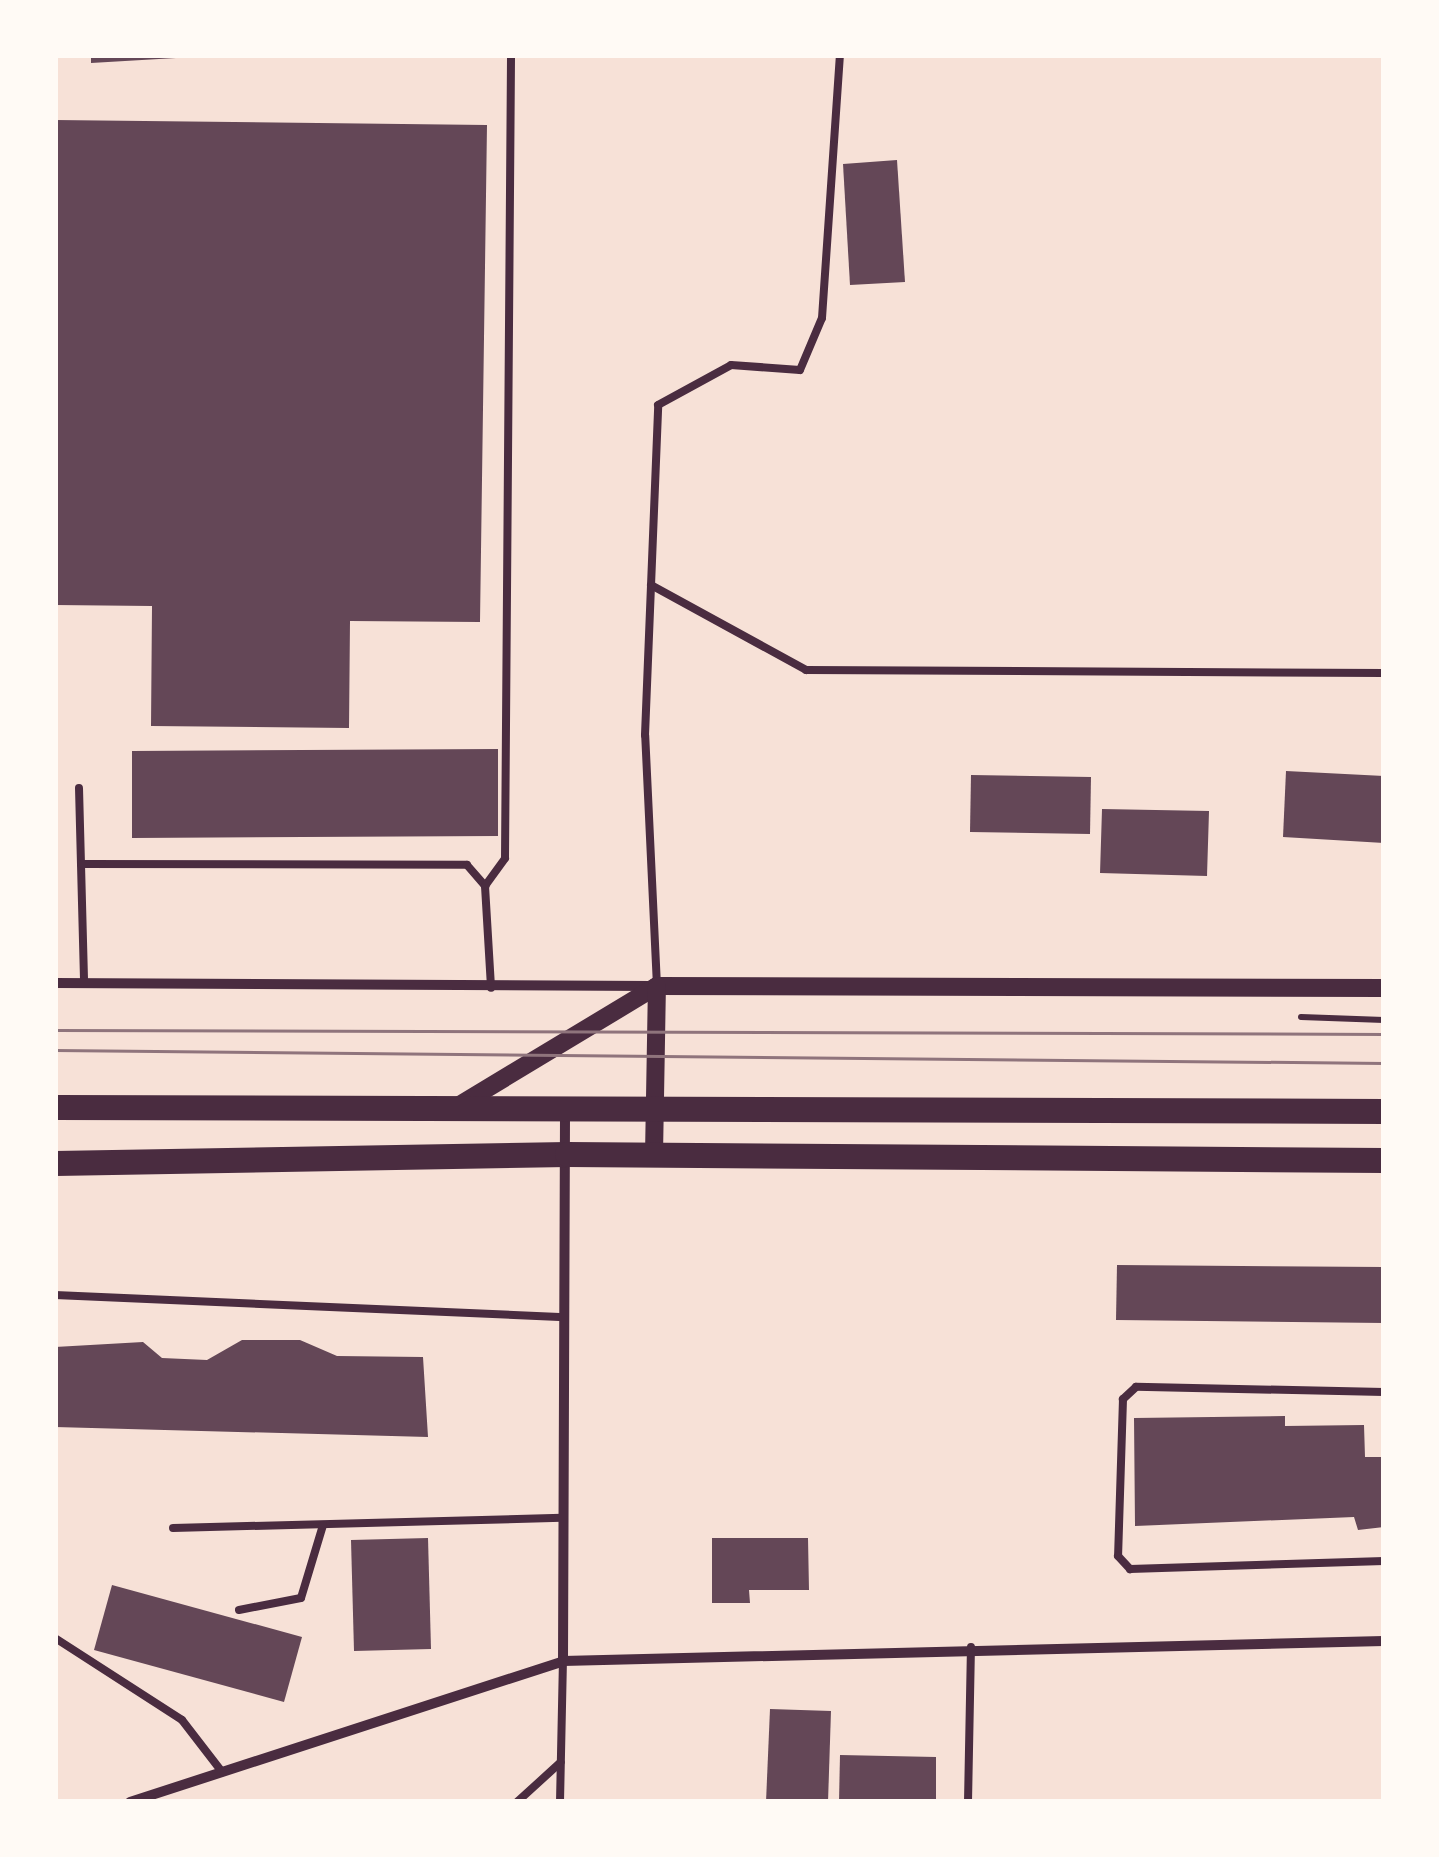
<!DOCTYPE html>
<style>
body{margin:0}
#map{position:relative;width:1439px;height:1857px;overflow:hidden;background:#f7e1d7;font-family:Inter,sans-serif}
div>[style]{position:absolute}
.building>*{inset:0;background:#644757}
.path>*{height:6px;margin:-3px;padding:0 3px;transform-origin:3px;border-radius:3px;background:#4a2c40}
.service>*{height:8px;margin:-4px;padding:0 4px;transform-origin:4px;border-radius:4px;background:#4a2c40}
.minor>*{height:10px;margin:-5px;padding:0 5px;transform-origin:5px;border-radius:5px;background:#4a2c40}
.tertiary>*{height:18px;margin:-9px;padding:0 9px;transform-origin:9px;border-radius:9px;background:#4a2c40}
.primary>*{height:25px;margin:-12.5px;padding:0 12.5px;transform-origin:12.5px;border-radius:12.5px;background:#4a2c40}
.tram>*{height:2.5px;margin:-1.25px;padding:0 1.25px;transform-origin:1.25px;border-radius:1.25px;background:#8f747c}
span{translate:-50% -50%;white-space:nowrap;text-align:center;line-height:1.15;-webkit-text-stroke:10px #fffaf5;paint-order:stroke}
.frame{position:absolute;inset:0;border:58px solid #fffaf5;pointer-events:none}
</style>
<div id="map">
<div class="building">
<i style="clip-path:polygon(91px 55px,176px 55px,176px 58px,91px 63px)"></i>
<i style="clip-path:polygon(55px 120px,487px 125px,480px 622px,350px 621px,349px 728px,151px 726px,152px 606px,55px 605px)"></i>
<i style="clip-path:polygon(897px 160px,905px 282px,850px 285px,843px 164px)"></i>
<i style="clip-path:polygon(498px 749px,498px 836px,132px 838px,132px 751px)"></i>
<i style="clip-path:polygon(1286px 771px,1384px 776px,1384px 843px,1283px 837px)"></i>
<i style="clip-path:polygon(971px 775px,1091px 777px,1090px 834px,970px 832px)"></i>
<i style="clip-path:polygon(1102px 809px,1209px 811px,1207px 876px,1100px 873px)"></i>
<i style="clip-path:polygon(1117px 1265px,1384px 1267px,1384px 1323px,1116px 1320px)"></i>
<i style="clip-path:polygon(242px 1340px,300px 1340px,337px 1356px,423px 1357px,428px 1437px,55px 1427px,55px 1347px,143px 1342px,162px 1358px,207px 1360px)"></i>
<i style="clip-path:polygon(1285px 1416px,1285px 1426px,1364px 1425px,1365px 1457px,1384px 1457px,1384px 1527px,1358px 1530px,1354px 1517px,1135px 1526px,1134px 1418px)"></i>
<i style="clip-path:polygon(428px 1538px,431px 1649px,354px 1651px,351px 1540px)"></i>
<i style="clip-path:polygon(712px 1538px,808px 1538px,809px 1590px,749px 1590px,750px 1603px,712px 1603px)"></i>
<i style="clip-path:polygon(112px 1585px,302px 1637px,284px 1702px,94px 1650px)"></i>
<i style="clip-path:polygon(770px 1709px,831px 1711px,828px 1802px,766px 1802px)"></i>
<i style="clip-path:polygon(840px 1755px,936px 1757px,936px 1802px,839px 1802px)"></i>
</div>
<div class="path">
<i style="left:1301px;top:1017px;width:83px;rotate:2.1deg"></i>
</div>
<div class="service">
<i style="left:651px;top:585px;width:177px;rotate:28.7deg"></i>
<i style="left:806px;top:670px;width:578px;rotate:0.3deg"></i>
<i style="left:79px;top:788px;width:195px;rotate:88.5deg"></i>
<i style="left:81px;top:864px;width:386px;rotate:0.1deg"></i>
<i style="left:467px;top:865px;width:28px;rotate:49deg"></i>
<i style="left:485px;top:886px;width:102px;rotate:86.6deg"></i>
<i style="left:485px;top:886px;width:34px;rotate:-54deg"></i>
<i style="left:505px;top:858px;width:803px;rotate:-89.57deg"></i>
<i style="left:657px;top:986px;width:251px;rotate:-92.7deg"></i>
<i style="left:645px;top:735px;width:330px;rotate:-87.7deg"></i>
<i style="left:658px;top:405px;width:83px;rotate:-28.7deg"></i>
<i style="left:731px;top:365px;width:69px;rotate:4.1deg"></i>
<i style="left:800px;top:370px;width:56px;rotate:-67.1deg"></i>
<i style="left:822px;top:318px;width:264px;rotate:-86.1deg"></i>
<i style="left:55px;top:1295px;width:505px;rotate:2.49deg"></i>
<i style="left:1384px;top:1392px;width:248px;rotate:-178.8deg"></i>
<i style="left:1136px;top:1387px;width:18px;rotate:137deg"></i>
<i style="left:1123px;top:1399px;width:157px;rotate:91.8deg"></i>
<i style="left:1118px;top:1556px;width:18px;rotate:47deg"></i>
<i style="left:1130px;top:1569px;width:254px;rotate:-1.8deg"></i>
<i style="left:173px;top:1528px;width:389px;rotate:-1.5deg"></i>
<i style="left:239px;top:1610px;width:63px;rotate:-11deg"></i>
<i style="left:301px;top:1598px;width:76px;rotate:-73.2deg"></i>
<i style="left:55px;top:1638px;width:151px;rotate:32.8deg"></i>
<i style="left:182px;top:1720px;width:66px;rotate:52.4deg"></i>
<i style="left:517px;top:1802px;width:59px;rotate:-42.3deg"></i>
<i style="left:560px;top:1802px;width:141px;rotate:-88.8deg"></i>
<i style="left:968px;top:1802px;width:155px;rotate:-88.9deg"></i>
</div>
<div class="minor">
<i style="left:55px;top:983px;width:596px;rotate:0.29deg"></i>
<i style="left:563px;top:1661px;width:550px;rotate:-89.79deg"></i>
<i style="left:130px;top:1802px;width:455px;rotate:-18deg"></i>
<i style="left:563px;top:1661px;width:821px;rotate:-1.4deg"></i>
</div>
<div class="tertiary">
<i style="left:458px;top:1106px;width:232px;rotate:-31.1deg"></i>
<i style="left:657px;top:986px;width:727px;rotate:0.16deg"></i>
<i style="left:654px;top:1155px;width:169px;rotate:-89deg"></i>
</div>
<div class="primary">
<i style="left:55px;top:1107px;width:1329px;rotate:0.17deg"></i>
<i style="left:55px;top:1163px;width:512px;rotate:-1.01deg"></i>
<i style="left:567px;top:1154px;width:817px;rotate:0.42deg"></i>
</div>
<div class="tram">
<i style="left:55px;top:1030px;width:1329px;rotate:0.17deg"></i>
<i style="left:55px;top:1050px;width:1329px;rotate:0.56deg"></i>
</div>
<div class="frame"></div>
</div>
